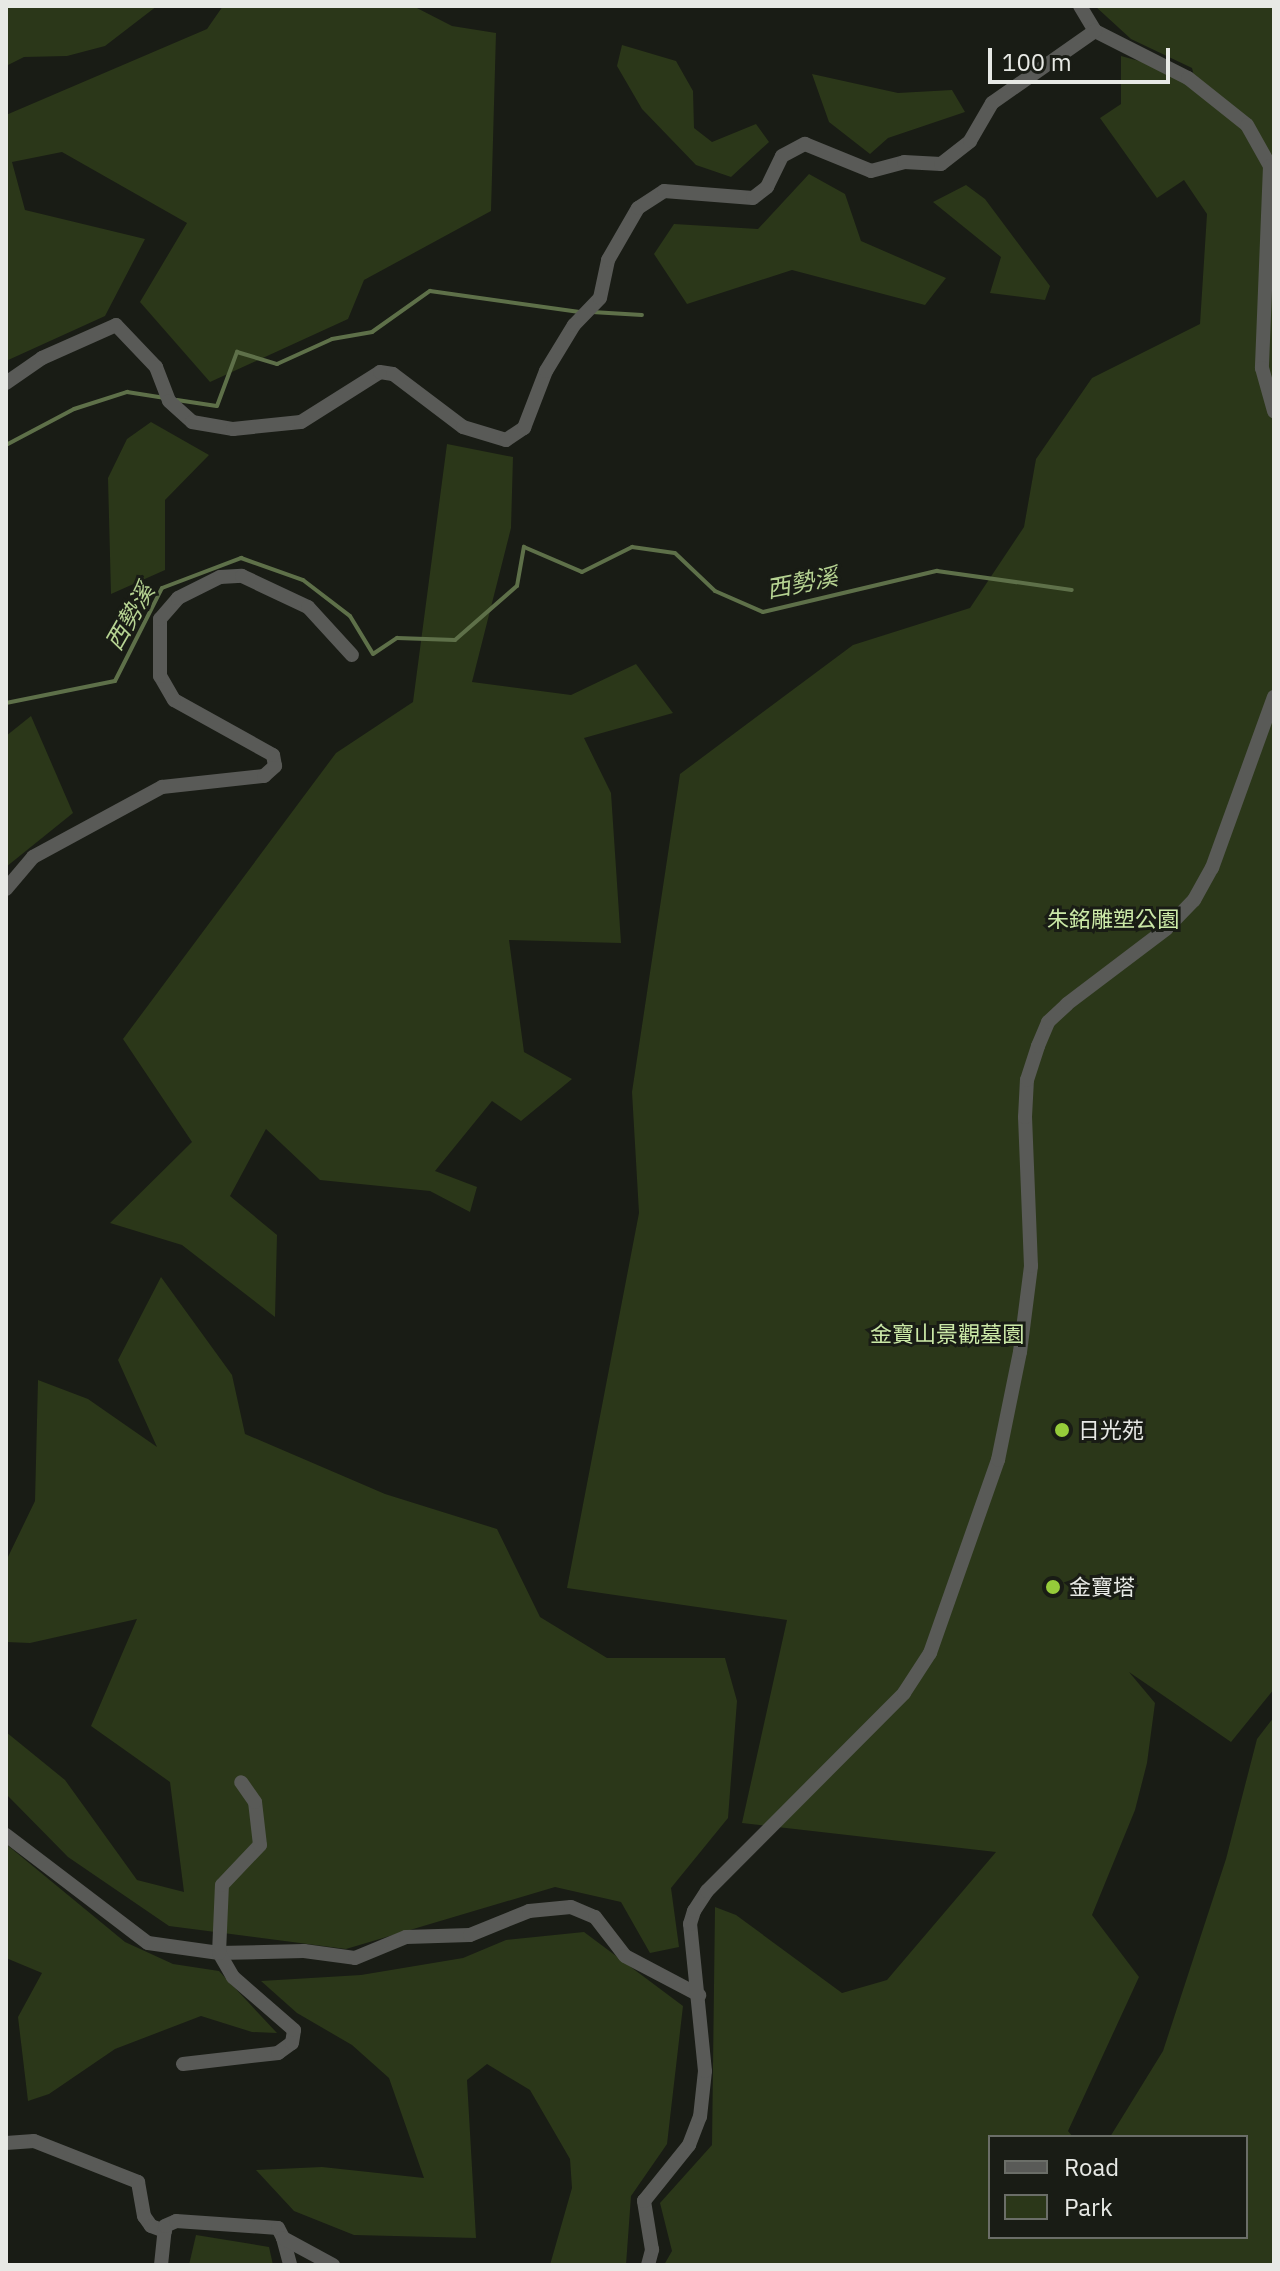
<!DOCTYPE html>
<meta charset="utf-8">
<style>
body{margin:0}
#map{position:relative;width:1280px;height:2271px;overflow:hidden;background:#191c15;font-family:"IBM Plex Sans","Noto Sans TC",sans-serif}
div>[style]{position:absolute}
.green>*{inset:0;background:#2b3719}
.stream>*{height:4px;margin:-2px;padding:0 2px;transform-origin:2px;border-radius:2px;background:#5e7049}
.minor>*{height:14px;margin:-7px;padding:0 7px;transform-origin:7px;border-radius:7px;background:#595a57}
.dots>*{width:22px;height:22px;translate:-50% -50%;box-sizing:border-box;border:4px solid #191c15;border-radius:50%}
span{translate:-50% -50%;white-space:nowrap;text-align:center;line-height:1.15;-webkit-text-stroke:6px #191c15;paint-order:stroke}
.park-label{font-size:22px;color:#cbe9a7}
.poi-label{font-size:22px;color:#e7e9e5}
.left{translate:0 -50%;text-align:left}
.water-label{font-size:24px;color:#b6d392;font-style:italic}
.frame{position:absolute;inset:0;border:8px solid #e7e9e5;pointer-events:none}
.legend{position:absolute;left:988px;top:2135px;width:260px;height:104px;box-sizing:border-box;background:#191c15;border:2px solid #6b6e68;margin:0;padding:10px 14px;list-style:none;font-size:24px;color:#e7e9e5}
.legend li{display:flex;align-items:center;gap:16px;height:40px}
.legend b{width:40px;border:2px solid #6b6e68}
.scale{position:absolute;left:988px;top:48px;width:182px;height:36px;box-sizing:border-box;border:4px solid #e7e9e5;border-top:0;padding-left:10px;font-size:24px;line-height:28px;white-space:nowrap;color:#e7e9e5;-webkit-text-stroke:6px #191c15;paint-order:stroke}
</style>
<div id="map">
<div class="green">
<i style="clip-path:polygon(6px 6px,157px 6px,105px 46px,67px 56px,24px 57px,6px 66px)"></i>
<i style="clip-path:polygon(223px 6px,413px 6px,452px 26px,496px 33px,491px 211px,364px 280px,348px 319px,210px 382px,140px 302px,187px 223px,62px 152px,12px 162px,25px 210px,145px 239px,105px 316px,6px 361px,6px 115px,207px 29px)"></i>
<i style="clip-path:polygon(1095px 6px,1274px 6px,1274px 1689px,1231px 1742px,1129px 1672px,1155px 1703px,1147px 1763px,1135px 1810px,1092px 1915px,1139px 1977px,1068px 2131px,1073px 2137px,990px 2137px,990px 2237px,1246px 2237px,1246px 2137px,1110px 2137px,1163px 2051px,1226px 1859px,1257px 1739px,1274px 1717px,1274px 2265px,664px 2265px,672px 2251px,660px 2203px,712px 2145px,715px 1907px,736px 1915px,842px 1993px,887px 1980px,996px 1852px,742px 1823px,787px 1620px,567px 1588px,639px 1213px,632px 1092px,680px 774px,853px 645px,970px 608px,1024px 527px,1036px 459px,1092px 378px,1200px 324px,1207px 214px,1184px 180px,1157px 198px,1100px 118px,1121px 104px,1121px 56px,1194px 76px,1192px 68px,1131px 39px)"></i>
<i style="clip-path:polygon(622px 45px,676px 61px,693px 91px,694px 128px,712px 142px,756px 124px,769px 142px,731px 177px,696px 165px,642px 109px,617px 66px)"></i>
<i style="clip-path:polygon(812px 74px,898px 93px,952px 90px,965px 112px,888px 138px,870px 154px,829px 122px)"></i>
<i style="clip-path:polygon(809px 174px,845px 194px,861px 241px,946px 278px,925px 305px,792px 270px,687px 304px,654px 254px,674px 224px,758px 229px)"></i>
<i style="clip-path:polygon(966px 185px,985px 199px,1050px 286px,1045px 300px,990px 293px,1001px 257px,933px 202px)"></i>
<i style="clip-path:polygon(151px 422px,209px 455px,165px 500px,165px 570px,111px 594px,108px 478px,127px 439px)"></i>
<i style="clip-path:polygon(447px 444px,513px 457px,511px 528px,472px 682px,571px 695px,636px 664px,673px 713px,584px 738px,611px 793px,621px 943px,509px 940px,524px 1052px,572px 1079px,521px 1121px,492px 1101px,435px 1171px,477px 1187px,470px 1212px,430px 1191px,320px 1180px,266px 1129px,230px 1196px,277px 1235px,275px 1317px,182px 1245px,110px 1223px,192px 1142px,123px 1039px,336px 753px,413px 702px)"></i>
<i style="clip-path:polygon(31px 716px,73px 813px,6px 867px,6px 736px)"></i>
<i style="clip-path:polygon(161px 1277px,232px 1375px,245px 1434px,385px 1494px,497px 1529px,540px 1617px,607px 1658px,725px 1658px,737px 1701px,728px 1818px,671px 1888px,679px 1947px,650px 1953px,621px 1902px,555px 1887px,346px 1949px,169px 1926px,68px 1857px,6px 1794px,6px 1732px,65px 1780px,137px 1880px,184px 1892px,170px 1782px,91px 1726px,137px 1619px,30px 1643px,6px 1642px,6px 1561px,35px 1501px,38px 1380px,88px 1399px,157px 1447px,118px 1360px)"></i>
<i style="clip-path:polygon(6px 1844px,125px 1942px,173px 1964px,219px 1971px,277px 2033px,252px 2032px,201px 2016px,115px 2049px,49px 2094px,28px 2101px,18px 2017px,42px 1973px,6px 1958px)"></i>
<i style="clip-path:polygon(584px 1932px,683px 2006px,667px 2144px,631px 2196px,626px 2265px,550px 2265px,572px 2188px,570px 2159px,530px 2090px,487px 2064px,467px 2080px,476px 2238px,354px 2235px,294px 2211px,256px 2170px,322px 2167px,424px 2178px,389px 2078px,352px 2045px,297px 2013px,261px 1981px,361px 1975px,463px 1958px,506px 1940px)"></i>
<i style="clip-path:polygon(196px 2235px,269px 2247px,273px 2265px,189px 2265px)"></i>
</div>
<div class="stream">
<i style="left:592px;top:312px;width:50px;rotate:3.4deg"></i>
<i style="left:177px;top:400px;width:40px;rotate:8.5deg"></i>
<i style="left:217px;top:406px;width:58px;rotate:-69.7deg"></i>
<i style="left:237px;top:352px;width:42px;rotate:16.7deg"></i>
<i style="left:277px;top:364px;width:60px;rotate:-24.4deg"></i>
<i style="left:332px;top:339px;width:41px;rotate:-9.9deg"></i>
<i style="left:372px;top:332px;width:71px;rotate:-35.3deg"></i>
<i style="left:430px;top:291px;width:151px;rotate:8deg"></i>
<i style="left:6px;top:445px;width:77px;rotate:-27.9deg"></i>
<i style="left:74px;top:409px;width:56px;rotate:-17.8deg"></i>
<i style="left:127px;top:392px;width:37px;rotate:9deg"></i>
<i style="left:6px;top:703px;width:111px;rotate:-11.4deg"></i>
<i style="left:115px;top:681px;width:104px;rotate:-63.2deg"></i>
<i style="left:162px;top:588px;width:85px;rotate:-20.8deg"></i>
<i style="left:241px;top:558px;width:66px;rotate:19.5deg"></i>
<i style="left:303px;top:580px;width:59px;rotate:37.5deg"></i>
<i style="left:350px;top:616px;width:44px;rotate:58.8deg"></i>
<i style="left:373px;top:654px;width:29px;rotate:-34deg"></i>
<i style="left:397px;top:638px;width:58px;rotate:2deg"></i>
<i style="left:455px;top:640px;width:82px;rotate:-41.1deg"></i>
<i style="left:517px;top:586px;width:40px;rotate:-80deg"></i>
<i style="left:524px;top:547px;width:63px;rotate:23.3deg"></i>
<i style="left:582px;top:572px;width:56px;rotate:-26.6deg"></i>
<i style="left:632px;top:547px;width:43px;rotate:7.9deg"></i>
<i style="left:675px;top:553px;width:55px;rotate:43.5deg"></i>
<i style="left:715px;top:591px;width:52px;rotate:23.6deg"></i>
<i style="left:763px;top:612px;width:179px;rotate:-13.3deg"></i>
<i style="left:937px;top:571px;width:136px;rotate:8deg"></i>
</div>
<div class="minor">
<i style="left:1080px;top:6px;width:29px;rotate:59deg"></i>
<i style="left:1095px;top:31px;width:104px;rotate:26.8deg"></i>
<i style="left:1188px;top:78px;width:75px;rotate:38.5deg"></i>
<i style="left:1247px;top:125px;width:47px;rotate:60.7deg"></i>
<i style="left:1270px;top:166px;width:202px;rotate:92.3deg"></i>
<i style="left:1262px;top:368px;width:45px;rotate:74.4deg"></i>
<i style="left:6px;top:383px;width:44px;rotate:-34.8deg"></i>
<i style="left:42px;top:358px;width:81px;rotate:-24deg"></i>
<i style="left:116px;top:325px;width:58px;rotate:46.4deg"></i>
<i style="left:156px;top:367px;width:36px;rotate:69deg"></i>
<i style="left:169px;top:401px;width:31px;rotate:42deg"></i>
<i style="left:192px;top:422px;width:42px;rotate:9.7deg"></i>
<i style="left:233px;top:429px;width:68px;rotate:-5.9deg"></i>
<i style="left:301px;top:422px;width:93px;rotate:-32.3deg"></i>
<i style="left:380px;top:372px;width:13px;rotate:9deg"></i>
<i style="left:393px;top:374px;width:88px;rotate:37.1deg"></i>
<i style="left:463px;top:427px;width:45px;rotate:16.8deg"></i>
<i style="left:506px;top:440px;width:22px;rotate:-34deg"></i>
<i style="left:524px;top:428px;width:61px;rotate:-68.9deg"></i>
<i style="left:546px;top:371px;width:54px;rotate:-58.7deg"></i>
<i style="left:574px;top:325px;width:37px;rotate:-46deg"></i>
<i style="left:600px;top:298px;width:39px;rotate:-78deg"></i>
<i style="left:608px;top:260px;width:60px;rotate:-60deg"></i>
<i style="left:638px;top:208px;width:31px;rotate:-33deg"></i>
<i style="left:664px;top:191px;width:89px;rotate:4.5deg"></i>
<i style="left:753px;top:198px;width:18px;rotate:-38deg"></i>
<i style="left:767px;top:187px;width:34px;rotate:-64deg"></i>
<i style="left:782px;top:156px;width:26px;rotate:-28deg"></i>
<i style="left:805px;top:144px;width:71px;rotate:22.2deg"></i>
<i style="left:871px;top:171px;width:34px;rotate:-15deg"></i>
<i style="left:904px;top:162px;width:37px;rotate:3deg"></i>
<i style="left:941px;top:164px;width:37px;rotate:-38deg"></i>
<i style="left:970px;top:141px;width:44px;rotate:-59.9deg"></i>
<i style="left:992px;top:103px;width:126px;rotate:-35deg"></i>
<i style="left:6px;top:889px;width:42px;rotate:-49.8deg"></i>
<i style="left:33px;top:857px;width:147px;rotate:-28.5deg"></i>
<i style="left:162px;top:787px;width:103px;rotate:-6.2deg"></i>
<i style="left:264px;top:776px;width:15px;rotate:-42deg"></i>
<i style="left:275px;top:766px;width:11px;rotate:-100deg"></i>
<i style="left:273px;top:755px;width:113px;rotate:-150.9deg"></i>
<i style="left:174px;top:700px;width:28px;rotate:-120deg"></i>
<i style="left:160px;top:676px;width:57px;rotate:-90deg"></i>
<i style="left:160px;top:619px;width:28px;rotate:-49deg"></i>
<i style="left:178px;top:598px;width:47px;rotate:-26.6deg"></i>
<i style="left:220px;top:577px;width:22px;rotate:-3deg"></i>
<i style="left:242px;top:576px;width:73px;rotate:25.2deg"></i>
<i style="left:308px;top:607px;width:65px;rotate:47.5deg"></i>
<i style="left:6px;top:1835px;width:178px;rotate:37.3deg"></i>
<i style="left:148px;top:1943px;width:72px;rotate:8deg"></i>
<i style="left:219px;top:1953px;width:85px;rotate:-1.3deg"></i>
<i style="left:304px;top:1951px;width:51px;rotate:7.8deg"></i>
<i style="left:355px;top:1958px;width:55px;rotate:-22.4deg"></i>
<i style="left:406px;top:1937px;width:64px;rotate:-1.8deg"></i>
<i style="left:470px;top:1935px;width:64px;rotate:-22.1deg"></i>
<i style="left:529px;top:1911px;width:42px;rotate:-5.4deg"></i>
<i style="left:571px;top:1907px;width:26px;rotate:23deg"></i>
<i style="left:595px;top:1917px;width:49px;rotate:52.4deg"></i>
<i style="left:625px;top:1956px;width:84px;rotate:27.8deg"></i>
<i style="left:183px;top:2064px;width:96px;rotate:-6.6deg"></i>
<i style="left:278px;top:2053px;width:17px;rotate:-36deg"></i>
<i style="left:292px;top:2043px;width:13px;rotate:-81deg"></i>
<i style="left:294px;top:2030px;width:81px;rotate:-139deg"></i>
<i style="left:233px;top:1977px;width:28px;rotate:-120deg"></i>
<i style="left:219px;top:1953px;width:68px;rotate:-87.5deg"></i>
<i style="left:222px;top:1885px;width:55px;rotate:-46.5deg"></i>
<i style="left:260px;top:1845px;width:43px;rotate:-96.6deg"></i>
<i style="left:255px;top:1802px;width:24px;rotate:-125deg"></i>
<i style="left:6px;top:2143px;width:28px;rotate:-4deg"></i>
<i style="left:34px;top:2141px;width:112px;rotate:21.5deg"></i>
<i style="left:138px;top:2182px;width:35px;rotate:80deg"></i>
<i style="left:144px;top:2216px;width:12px;rotate:55deg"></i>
<i style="left:151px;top:2226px;width:15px;rotate:20deg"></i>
<i style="left:283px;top:2238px;width:28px;rotate:75deg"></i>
<i style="left:161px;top:2265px;width:39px;rotate:-84deg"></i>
<i style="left:165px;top:2226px;width:12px;rotate:-24deg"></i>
<i style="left:176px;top:2221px;width:102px;rotate:3.9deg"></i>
<i style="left:278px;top:2228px;width:11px;rotate:63deg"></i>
<i style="left:283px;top:2238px;width:57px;rotate:28.4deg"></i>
<i style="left:648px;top:2265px;width:16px;rotate:-75deg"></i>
<i style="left:652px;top:2250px;width:50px;rotate:-99.3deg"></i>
<i style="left:644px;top:2201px;width:72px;rotate:-51.2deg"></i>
<i style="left:689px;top:2145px;width:30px;rotate:-69deg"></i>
<i style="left:700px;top:2117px;width:46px;rotate:-83.8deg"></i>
<i style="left:705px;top:2071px;width:148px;rotate:-95.8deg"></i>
<i style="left:690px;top:1924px;width:14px;rotate:-73deg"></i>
<i style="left:694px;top:1911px;width:24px;rotate:-57deg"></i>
<i style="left:707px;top:1891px;width:279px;rotate:-45.1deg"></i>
<i style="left:904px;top:1693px;width:48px;rotate:-57deg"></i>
<i style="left:930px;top:1653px;width:205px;rotate:-70.6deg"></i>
<i style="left:998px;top:1460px;width:110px;rotate:-78.5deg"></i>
<i style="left:1020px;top:1352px;width:87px;rotate:-82.7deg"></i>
<i style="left:1031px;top:1266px;width:149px;rotate:-92.3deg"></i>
<i style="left:1025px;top:1117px;width:37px;rotate:-87deg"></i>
<i style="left:1027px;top:1080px;width:36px;rotate:-72deg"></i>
<i style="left:1038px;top:1046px;width:26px;rotate:-67deg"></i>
<i style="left:1048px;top:1022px;width:26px;rotate:-43deg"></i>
<i style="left:1067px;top:1004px;width:124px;rotate:-37.1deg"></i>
<i style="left:1166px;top:929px;width:40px;rotate:-46deg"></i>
<i style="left:1194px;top:900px;width:37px;rotate:-61deg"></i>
<i style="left:1212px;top:868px;width:182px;rotate:-70.1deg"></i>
</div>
<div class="dots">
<i style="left:1062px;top:1430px;background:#96cc3a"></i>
<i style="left:1053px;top:1587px;background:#96cc3a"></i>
</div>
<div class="park-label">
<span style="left:1113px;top:919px">朱銘雕塑公園</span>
<span style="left:947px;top:1334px">金寶山景觀墓園</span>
</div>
<div class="poi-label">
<span class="left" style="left:1078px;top:1430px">日光苑</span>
<span class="left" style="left:1069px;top:1587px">金寶塔</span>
</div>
<div class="water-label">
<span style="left:802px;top:583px;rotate:-11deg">西勢溪</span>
<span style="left:130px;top:617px;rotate:-60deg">西勢溪</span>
</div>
<div class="frame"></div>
<ul class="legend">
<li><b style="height:10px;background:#595a57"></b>Road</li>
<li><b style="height:22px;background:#2b3719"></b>Park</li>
</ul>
<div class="scale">100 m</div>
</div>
